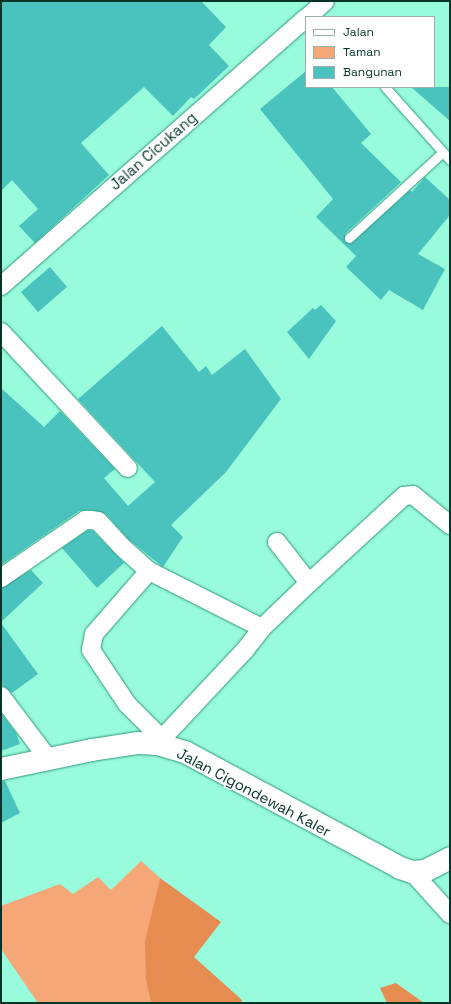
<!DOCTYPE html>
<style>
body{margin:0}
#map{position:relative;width:451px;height:1004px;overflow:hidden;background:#98fbdc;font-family:"Space Grotesk",sans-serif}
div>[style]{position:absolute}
.green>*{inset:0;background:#f5a778}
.forest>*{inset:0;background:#e78c51}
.building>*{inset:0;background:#4ac3bf}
.roads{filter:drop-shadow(0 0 1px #2e987d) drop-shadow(0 0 1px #2e987d)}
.lane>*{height:9px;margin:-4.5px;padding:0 4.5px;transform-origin:4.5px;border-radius:4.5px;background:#fff}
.street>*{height:18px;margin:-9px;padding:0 9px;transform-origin:9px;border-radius:9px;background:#fff}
.secondary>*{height:22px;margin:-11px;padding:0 11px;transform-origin:11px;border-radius:11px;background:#fff}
span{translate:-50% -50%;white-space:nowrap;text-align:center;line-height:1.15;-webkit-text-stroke:3px #fff;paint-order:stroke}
.street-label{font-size:15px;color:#063429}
.frame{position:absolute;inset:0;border:2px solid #063429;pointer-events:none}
.legend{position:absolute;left:305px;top:16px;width:130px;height:72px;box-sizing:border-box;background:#fff;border:1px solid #9baea9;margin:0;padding:5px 7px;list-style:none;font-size:12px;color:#063429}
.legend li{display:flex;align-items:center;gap:8px;height:20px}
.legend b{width:20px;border:1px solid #9baea9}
</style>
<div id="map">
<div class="green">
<i style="clip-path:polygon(141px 861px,160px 878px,154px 904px,146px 981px,151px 1003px,38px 1003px,1px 949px,1px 906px,60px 884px,73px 894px,98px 877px,111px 890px)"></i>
</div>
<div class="forest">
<i style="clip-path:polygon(160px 878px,221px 922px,194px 957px,242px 1000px,241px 1003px,151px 1003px,146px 981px,145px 942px)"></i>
<i style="clip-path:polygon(396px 983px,424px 1003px,387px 1003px,380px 988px)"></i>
</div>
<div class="building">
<i style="clip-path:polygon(1px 1px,201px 1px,226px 27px,209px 45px,229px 66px,194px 99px,191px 97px,173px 116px,144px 87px,81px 143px,109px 175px,35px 243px,19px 226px,38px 209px,12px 180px,1px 191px)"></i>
<i style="clip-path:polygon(306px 71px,306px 87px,332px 87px,371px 134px,361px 143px,401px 182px,345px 234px,345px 242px,353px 242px,410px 190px,412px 192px,425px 177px,450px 200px,450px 215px,418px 254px,445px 269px,423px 310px,389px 290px,381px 300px,346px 267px,356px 256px,316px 217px,333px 199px,260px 109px)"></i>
<i style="clip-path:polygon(411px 87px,450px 87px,450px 121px)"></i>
<i style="clip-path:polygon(50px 267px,67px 287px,38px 312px,21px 292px)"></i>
<i style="clip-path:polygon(321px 305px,336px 321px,309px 359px,287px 332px,313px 308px,315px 310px)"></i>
<i style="clip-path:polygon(162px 326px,199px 372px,206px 366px,212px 375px,245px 349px,281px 399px,226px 472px,171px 525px,183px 537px,163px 567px,128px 539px,106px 514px,91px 510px,79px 511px,1px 565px,1px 388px,44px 427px,60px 411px,62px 413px,115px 469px,104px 478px,128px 506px,155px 482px,78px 399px)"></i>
<i style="clip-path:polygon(88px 530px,93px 531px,124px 563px,97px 588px,62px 548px)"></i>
<i style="clip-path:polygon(31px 570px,43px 583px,1px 622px,1px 588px)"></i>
<i style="clip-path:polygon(1px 623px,38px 674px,12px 693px,1px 684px)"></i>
<i style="clip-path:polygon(1px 713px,16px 733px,20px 744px,1px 751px)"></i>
<i style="clip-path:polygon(1px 781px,5px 781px,20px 813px,1px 823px)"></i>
</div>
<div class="roads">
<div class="lane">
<i style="left:385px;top:87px;width:98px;rotate:48.3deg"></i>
<i style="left:349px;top:238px;width:127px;rotate:-42.5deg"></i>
</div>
<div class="street">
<i style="left:308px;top:17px;width:23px;rotate:-43deg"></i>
<i style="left:1px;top:286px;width:406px;rotate:-41.3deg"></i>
<i style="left:1px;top:332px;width:186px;rotate:47deg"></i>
<i style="left:1px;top:578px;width:102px;rotate:-34.6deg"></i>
<i style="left:85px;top:520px;width:6px"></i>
<i style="left:91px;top:520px;width:7px;rotate:8deg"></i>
<i style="left:98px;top:521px;width:34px;rotate:47deg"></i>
<i style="left:121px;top:546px;width:38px;rotate:42deg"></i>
<i style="left:309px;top:583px;width:129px;rotate:-42.5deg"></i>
<i style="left:404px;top:496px;width:9px;rotate:-6deg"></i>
<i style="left:413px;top:495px;width:48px;rotate:39deg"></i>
<i style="left:262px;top:628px;width:65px;rotate:-43.8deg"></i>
<i style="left:309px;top:583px;width:52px;rotate:-128deg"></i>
<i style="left:1px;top:696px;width:76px;rotate:53deg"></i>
<i style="left:157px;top:744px;width:129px;rotate:-46.9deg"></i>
<i style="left:245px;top:650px;width:28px;rotate:-52deg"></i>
<i style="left:262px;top:628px;width:127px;rotate:-153.2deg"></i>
<i style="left:149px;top:571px;width:84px;rotate:131.1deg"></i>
<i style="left:94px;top:634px;width:16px;rotate:101deg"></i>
<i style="left:91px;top:650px;width:65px;rotate:56.3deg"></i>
<i style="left:127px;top:704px;width:48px;rotate:45deg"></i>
<i style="left:412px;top:872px;width:57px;rotate:47.9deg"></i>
</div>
<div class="secondary">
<i style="left:1px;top:769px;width:93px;rotate:-11.8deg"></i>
<i style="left:92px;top:750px;width:47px;rotate:-8.7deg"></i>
<i style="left:138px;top:743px;width:19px;rotate:3deg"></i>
<i style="left:157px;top:744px;width:29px;rotate:16deg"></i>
<i style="left:185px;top:752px;width:244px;rotate:28.3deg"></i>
<i style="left:400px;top:868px;width:13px;rotate:18deg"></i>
<i style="left:412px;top:872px;width:13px;rotate:-4deg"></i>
<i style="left:425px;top:871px;width:28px;rotate:-27deg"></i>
</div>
</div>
<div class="street-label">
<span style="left:153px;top:151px;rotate:-41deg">Jalan Cicukang</span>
<span style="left:254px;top:792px;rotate:28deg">Jalan Cigondewah Kaler</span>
</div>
<div class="frame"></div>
<ul class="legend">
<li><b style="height:5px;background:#fff"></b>Jalan</li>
<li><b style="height:11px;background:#f5a778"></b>Taman</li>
<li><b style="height:11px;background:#4ac3bf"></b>Bangunan</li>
</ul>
</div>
